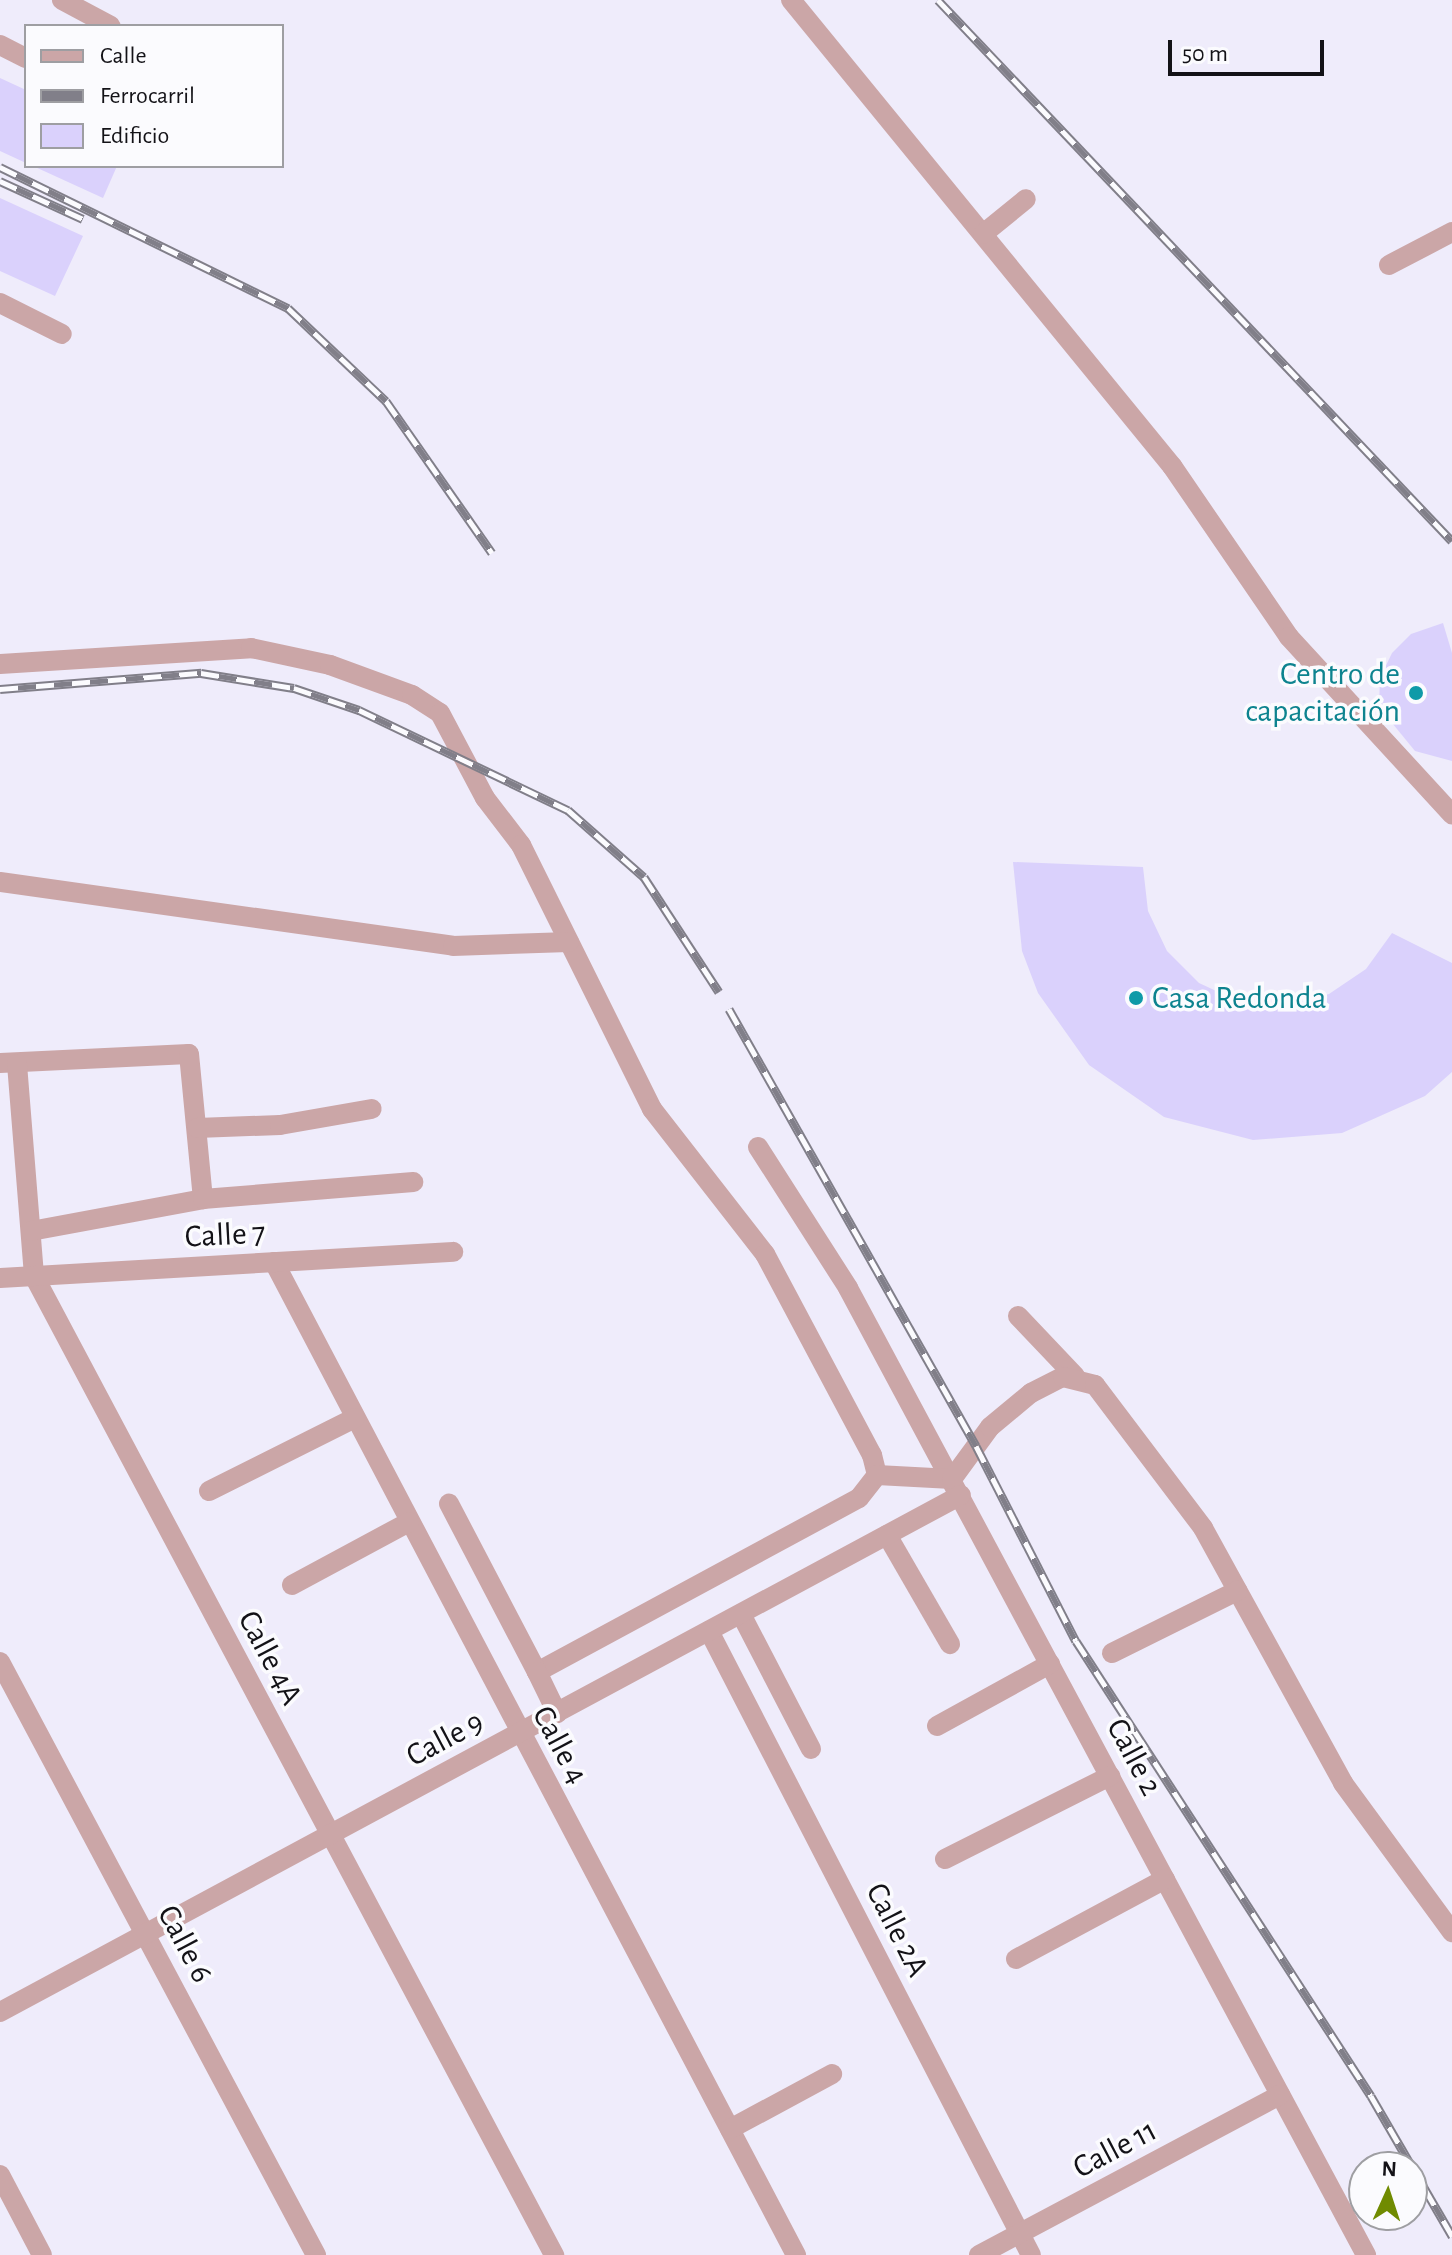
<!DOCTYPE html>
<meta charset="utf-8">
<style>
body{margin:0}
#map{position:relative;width:1452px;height:2255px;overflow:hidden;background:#efecfb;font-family:"Alegreya Sans",sans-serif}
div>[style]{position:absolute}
.building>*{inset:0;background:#dad1fc}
.minor>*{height:20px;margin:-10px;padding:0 10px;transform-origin:10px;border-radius:10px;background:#cba6a7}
.rail>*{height:9px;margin-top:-4.5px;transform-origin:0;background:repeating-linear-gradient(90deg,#fbfbfe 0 18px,#817f89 0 36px);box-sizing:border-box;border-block:2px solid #817f89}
.dots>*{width:22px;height:22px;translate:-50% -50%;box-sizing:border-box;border:4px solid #fbfbfe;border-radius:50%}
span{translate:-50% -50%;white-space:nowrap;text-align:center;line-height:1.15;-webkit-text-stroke:7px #fbfbfe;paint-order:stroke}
.culture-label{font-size:32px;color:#0d838f}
.right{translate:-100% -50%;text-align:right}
.left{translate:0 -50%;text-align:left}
.street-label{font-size:32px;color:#131217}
.legend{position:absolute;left:24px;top:24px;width:260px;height:144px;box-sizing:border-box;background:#fbfbfe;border:2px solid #9e9ea2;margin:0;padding:10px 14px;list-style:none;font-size:24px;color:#131217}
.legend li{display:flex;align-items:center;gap:16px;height:40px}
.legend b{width:40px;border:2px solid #9e9ea2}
.north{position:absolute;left:1348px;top:2151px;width:80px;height:80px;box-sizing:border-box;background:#fbfbfe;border:2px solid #9e9ea2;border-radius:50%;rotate:3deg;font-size:22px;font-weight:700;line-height:32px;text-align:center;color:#131217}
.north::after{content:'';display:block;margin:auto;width:28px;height:36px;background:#708b01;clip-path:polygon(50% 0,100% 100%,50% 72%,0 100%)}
.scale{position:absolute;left:1168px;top:40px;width:156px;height:36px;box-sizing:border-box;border:4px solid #131217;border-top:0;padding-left:10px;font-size:24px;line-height:28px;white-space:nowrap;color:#131217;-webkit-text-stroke:6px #fbfbfe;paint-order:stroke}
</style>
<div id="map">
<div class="building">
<i style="clip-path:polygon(0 78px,26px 90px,26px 163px,0 151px)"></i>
<i style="clip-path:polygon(33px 166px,117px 166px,103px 198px)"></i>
<i style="clip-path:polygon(0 198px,83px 236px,55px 296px,0 271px)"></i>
<i style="clip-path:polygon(1443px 623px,1452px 653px,1452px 761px,1415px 751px,1379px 707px,1380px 678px,1392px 653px,1411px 634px)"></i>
<i style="clip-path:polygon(1013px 862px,1143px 867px,1148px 911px,1167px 951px,1199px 983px,1240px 1002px,1285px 1006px,1329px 994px,1366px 969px,1392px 933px,1452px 963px,1452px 1072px,1425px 1096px,1342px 1133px,1253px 1140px,1164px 1117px,1089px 1065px,1038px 993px,1022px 951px)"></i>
</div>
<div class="minor">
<i style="left:62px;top:0;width:55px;rotate:28deg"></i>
<i style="left:791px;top:0;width:602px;rotate:50.73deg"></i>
<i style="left:1172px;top:466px;width:207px;rotate:55.6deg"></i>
<i style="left:1289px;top:637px;width:241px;rotate:47.4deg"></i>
<i style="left:0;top:45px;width:29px;rotate:27deg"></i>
<i style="left:983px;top:234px;width:55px;rotate:-39.1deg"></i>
<i style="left:1389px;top:265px;width:71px;rotate:-27.6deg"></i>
<i style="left:0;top:303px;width:69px;rotate:26.6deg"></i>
<i style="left:0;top:664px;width:252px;rotate:-3.6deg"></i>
<i style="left:251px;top:648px;width:81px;rotate:12.1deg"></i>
<i style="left:330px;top:665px;width:87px;rotate:20.1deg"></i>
<i style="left:412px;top:695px;width:33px;rotate:33deg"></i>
<i style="left:440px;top:713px;width:96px;rotate:62.1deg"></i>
<i style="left:485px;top:798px;width:59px;rotate:52.5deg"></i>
<i style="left:521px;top:845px;width:295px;rotate:63.6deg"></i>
<i style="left:652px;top:1109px;width:184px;rotate:52.1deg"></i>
<i style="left:765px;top:1254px;width:228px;rotate:62deg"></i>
<i style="left:872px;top:1455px;width:21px;rotate:76deg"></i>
<i style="left:877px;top:1475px;width:29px;rotate:128deg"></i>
<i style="left:859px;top:1498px;width:366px;rotate:151.6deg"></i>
<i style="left:537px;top:1672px;width:190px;rotate:-117.6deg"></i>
<i style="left:0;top:882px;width:457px;rotate:8deg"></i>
<i style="left:453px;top:946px;width:116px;rotate:-2deg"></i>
<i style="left:0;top:1063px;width:189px;rotate:-2.7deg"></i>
<i style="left:189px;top:1054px;width:146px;rotate:84.5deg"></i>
<i style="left:17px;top:1064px;width:213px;rotate:85.4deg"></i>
<i style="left:34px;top:1276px;width:1109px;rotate:62.02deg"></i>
<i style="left:197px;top:1128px;width:83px;rotate:-2.1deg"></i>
<i style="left:280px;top:1125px;width:93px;rotate:-9.9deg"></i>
<i style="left:758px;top:1147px;width:167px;rotate:57.4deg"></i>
<i style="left:848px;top:1288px;width:1097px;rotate:61.82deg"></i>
<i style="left:31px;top:1231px;width:175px;rotate:-10.5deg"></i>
<i style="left:203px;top:1199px;width:211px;rotate:-4.6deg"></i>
<i style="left:274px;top:1262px;width:1122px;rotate:62.27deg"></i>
<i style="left:0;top:1278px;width:454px;rotate:-3.3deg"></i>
<i style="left:1018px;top:1316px;width:83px;rotate:46.5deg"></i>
<i style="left:877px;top:1475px;width:75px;rotate:3.1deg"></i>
<i style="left:952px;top:1479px;width:64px;rotate:-53.8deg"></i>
<i style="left:990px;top:1427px;width:53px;rotate:-39.7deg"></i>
<i style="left:1031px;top:1393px;width:36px;rotate:-27deg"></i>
<i style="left:1063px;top:1377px;width:33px;rotate:14deg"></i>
<i style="left:1095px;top:1385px;width:179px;rotate:52.9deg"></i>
<i style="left:1203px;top:1528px;width:291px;rotate:61.2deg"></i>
<i style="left:1343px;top:1783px;width:185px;rotate:53.8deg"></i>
<i style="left:209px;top:1491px;width:163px;rotate:-26.6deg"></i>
<i style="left:887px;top:1535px;width:126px;rotate:60deg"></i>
<i style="left:292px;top:1585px;width:133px;rotate:-28.3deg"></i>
<i style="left:741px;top:1614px;width:152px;rotate:62.6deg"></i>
<i style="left:709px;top:1631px;width:702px;rotate:62.71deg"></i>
<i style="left:1112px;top:1653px;width:140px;rotate:-26.4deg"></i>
<i style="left:0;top:1662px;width:672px;rotate:61.95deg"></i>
<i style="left:537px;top:1672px;width:46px;rotate:64deg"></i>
<i style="left:937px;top:1726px;width:129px;rotate:-28.8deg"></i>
<i style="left:945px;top:1859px;width:185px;rotate:-26.7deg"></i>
<i style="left:1016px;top:1959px;width:169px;rotate:-28.2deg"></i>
<i style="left:0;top:2012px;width:1091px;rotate:-28.28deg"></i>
<i style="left:730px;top:2129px;width:116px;rotate:-28.3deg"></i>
<i style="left:0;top:2175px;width:90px;rotate:62.3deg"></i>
<i style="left:979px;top:2255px;width:341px;rotate:-28deg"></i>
</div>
<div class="rail">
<i style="left:938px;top:0;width:746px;rotate:46.47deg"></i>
<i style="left:0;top:167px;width:321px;rotate:26.1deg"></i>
<i style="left:288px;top:308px;width:135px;rotate:43.5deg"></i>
<i style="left:386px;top:401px;width:185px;rotate:55.1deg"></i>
<i style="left:0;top:181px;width:91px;rotate:24.6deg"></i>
<i style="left:0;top:689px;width:202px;rotate:-4.6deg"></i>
<i style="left:201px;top:673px;width:94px;rotate:9.2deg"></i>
<i style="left:294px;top:688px;width:69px;rotate:18.7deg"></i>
<i style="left:359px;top:710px;width:232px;rotate:25.6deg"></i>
<i style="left:568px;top:810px;width:101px;rotate:41.4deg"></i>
<i style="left:644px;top:877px;width:137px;rotate:56.9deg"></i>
<i style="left:729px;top:1009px;width:502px;rotate:60.52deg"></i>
<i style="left:976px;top:1446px;width:219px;rotate:62.9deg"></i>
<i style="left:1076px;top:1641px;width:542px;rotate:57.04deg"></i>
<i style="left:1371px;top:2096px;width:162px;rotate:59.9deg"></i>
</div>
<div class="dots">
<i style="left:1416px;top:693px;background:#0f9aa8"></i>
<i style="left:1136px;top:998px;background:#0f9aa8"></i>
</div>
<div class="culture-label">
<span class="right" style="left:1400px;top:693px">Centro de<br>capacitación</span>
<span class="left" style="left:1152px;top:998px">Casa Redonda</span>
</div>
<div class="street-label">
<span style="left:225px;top:1235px;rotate:-3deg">Calle 7</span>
<span style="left:270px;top:1658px;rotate:62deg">Calle 4A</span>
<span style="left:445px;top:1739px;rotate:-28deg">Calle 9</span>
<span style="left:560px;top:1745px;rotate:62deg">Calle 4</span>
<span style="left:1134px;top:1757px;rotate:62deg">Calle 2</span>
<span style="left:897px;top:1930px;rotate:63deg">Calle 2A</span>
<span style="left:185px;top:1944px;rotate:62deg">Calle 6</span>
<span style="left:1115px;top:2149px;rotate:-28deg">Calle 11</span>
</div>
<ul class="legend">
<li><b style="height:10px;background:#cba6a7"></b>Calle</li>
<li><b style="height:10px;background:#817f89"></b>Ferrocarril</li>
<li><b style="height:22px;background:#dad1fc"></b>Edificio</li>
</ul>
<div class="north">N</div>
<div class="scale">50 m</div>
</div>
